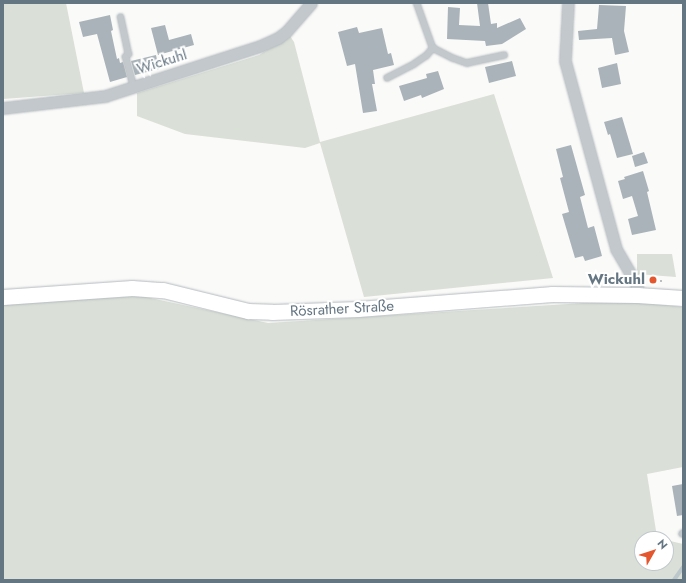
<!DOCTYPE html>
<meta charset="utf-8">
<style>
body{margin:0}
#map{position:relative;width:686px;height:583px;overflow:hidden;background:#fafaf8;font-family:Jost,sans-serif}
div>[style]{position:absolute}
.green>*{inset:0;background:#dadfd7}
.stream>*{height:4px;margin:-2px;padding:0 2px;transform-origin:2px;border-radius:2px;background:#bbc7cb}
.building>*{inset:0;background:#aab3b9}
.path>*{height:2.5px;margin-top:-1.25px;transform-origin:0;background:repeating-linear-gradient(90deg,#bbbfc2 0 2px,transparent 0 4px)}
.roads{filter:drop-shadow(0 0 1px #b3babf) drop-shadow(0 0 1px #b3babf)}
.lane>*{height:5.5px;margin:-2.75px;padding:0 2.75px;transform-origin:2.75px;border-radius:2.75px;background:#c3c8cc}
.street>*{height:11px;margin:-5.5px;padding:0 5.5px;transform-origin:5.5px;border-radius:5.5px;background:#c3c8cc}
.secondary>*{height:15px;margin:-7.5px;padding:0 7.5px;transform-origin:7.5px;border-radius:7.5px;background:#fff}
.dots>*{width:11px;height:11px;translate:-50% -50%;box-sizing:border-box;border:2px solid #fff;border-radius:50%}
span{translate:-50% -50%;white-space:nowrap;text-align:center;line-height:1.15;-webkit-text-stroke:4px #fff;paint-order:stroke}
.street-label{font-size:15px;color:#657683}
.poi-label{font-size:15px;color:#657683;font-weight:700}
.right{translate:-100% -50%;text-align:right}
.frame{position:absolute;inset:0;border:4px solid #657683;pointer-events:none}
.north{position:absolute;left:634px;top:531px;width:40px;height:40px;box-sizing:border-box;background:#fff;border:1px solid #c1c8cd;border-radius:50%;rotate:51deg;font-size:11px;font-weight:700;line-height:16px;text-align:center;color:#657683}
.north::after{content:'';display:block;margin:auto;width:14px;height:18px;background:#e4572e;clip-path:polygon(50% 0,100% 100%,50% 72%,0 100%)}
</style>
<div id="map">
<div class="green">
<i style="clip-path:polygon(3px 3px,66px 3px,84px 93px,3px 99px)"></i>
<i style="clip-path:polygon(290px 36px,294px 42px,320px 142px,494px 94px,553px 278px,364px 297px,320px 143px,305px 148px,185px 134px,137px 116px,137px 93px,259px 55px)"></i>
<i style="clip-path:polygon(637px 254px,672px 254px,676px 277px,637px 274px)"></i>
<i style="clip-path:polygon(141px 296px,268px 323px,600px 302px,646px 303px,683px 307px,683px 467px,647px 474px,657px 537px,664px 539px,642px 539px,642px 563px,666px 563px,666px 540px,683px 544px,683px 580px,3px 580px,3px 304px)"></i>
</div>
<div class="stream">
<i style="left:674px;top:580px;width:16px;rotate:-55deg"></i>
</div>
<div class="building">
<i style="clip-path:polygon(477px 3px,488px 3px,491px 24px,497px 23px,497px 28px,520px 18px,526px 29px,502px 44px,486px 46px,485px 41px,447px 39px,448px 7px,460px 8px,459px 25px,480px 26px)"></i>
<i style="clip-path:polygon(599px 5px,626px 6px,624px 31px,629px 52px,615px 55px,612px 38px,579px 40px,578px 31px,597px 29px)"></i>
<i style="clip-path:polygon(110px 15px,113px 30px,111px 31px,117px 59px,119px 58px,120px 63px,123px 62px,127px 77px,110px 82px,97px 34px,83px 37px,79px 22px)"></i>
<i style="clip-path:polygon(165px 25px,169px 40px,191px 34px,194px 45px,158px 55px,151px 28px)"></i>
<i style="clip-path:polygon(357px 27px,359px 33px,382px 28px,388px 54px,391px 53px,394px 65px,373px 70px,375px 84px,372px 84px,377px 111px,363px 113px,355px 64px,347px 66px,338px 32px)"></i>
<i style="clip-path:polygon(156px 55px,159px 69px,135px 75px,131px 61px)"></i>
<i style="clip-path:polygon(512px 61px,516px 76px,489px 83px,485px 67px)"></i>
<i style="clip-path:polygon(617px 63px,621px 84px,602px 88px,598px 68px)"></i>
<i style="clip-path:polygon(438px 71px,444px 89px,422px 98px,421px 95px,404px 101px,399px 86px,427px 78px,426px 74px)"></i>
<i style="clip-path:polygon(622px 117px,633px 154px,617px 158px,610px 134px,608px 135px,604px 122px)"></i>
<i style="clip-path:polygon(571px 145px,585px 195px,580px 197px,588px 228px,594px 226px,602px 256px,585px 261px,583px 256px,575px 258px,562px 214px,569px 212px,560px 178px,563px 177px,556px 149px)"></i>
<i style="clip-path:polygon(644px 152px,648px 163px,635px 167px,632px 156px)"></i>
<i style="clip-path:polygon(643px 171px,649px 191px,647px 192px,656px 230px,632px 235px,628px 219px,638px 216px,632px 196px,623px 199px,618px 181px,625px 179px,624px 177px)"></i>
<i style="clip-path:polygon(683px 484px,683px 515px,677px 516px,672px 486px)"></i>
</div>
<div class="path">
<i style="left:652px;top:281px;width:11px"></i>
</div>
<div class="roads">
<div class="lane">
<i style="left:417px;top:3px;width:48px;rotate:70.4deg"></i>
<i style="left:433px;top:48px;width:22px;rotate:27deg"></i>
<i style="left:453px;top:58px;width:15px;rotate:20deg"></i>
<i style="left:467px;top:63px;width:38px;rotate:-12deg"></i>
<i style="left:121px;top:17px;width:38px;rotate:78deg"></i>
<i style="left:129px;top:54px;width:4px;rotate:135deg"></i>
<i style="left:126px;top:57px;width:31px;rotate:75deg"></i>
<i style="left:387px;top:78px;width:30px;rotate:-27deg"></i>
<i style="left:414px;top:64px;width:14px;rotate:-34deg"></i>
<i style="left:426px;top:56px;width:11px;rotate:-49deg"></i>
<i style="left:682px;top:534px;width:1px;rotate:-45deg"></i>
</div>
<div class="street">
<i style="left:568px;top:3px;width:58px;rotate:93deg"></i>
<i style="left:565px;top:61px;width:195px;rotate:74.8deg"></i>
<i style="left:616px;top:249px;width:42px;rotate:59.7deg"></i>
<i style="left:637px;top:285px;width:10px;rotate:90deg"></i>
<i style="left:3px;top:108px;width:103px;rotate:-6.7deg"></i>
<i style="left:105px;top:96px;width:163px;rotate:-17.9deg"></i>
<i style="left:260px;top:46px;width:20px;rotate:-24deg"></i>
<i style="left:278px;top:38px;width:10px;rotate:-37deg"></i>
<i style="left:286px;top:32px;width:38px;rotate:-49deg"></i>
</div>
<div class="secondary">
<i style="left:3px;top:297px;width:129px;rotate:-4deg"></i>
<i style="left:132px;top:288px;width:31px;rotate:4deg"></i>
<i style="left:163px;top:290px;width:88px;rotate:13.9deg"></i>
<i style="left:248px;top:311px;width:24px;rotate:2deg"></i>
<i style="left:272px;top:312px;width:86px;rotate:-2deg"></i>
<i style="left:358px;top:309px;width:195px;rotate:-4.4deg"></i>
<i style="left:552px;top:294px;width:85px;rotate:0.7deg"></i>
<i style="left:637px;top:295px;width:46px;rotate:3.7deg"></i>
</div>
</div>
<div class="dots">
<i style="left:653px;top:280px;background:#e4572e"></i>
</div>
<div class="street-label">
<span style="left:162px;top:62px;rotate:-17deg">Wickuhl</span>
<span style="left:342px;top:309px;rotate:-3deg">Rösrather Straße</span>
</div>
<div class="poi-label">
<span class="right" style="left:645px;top:280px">Wickuhl</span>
</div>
<div class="frame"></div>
<div class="north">N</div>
</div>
